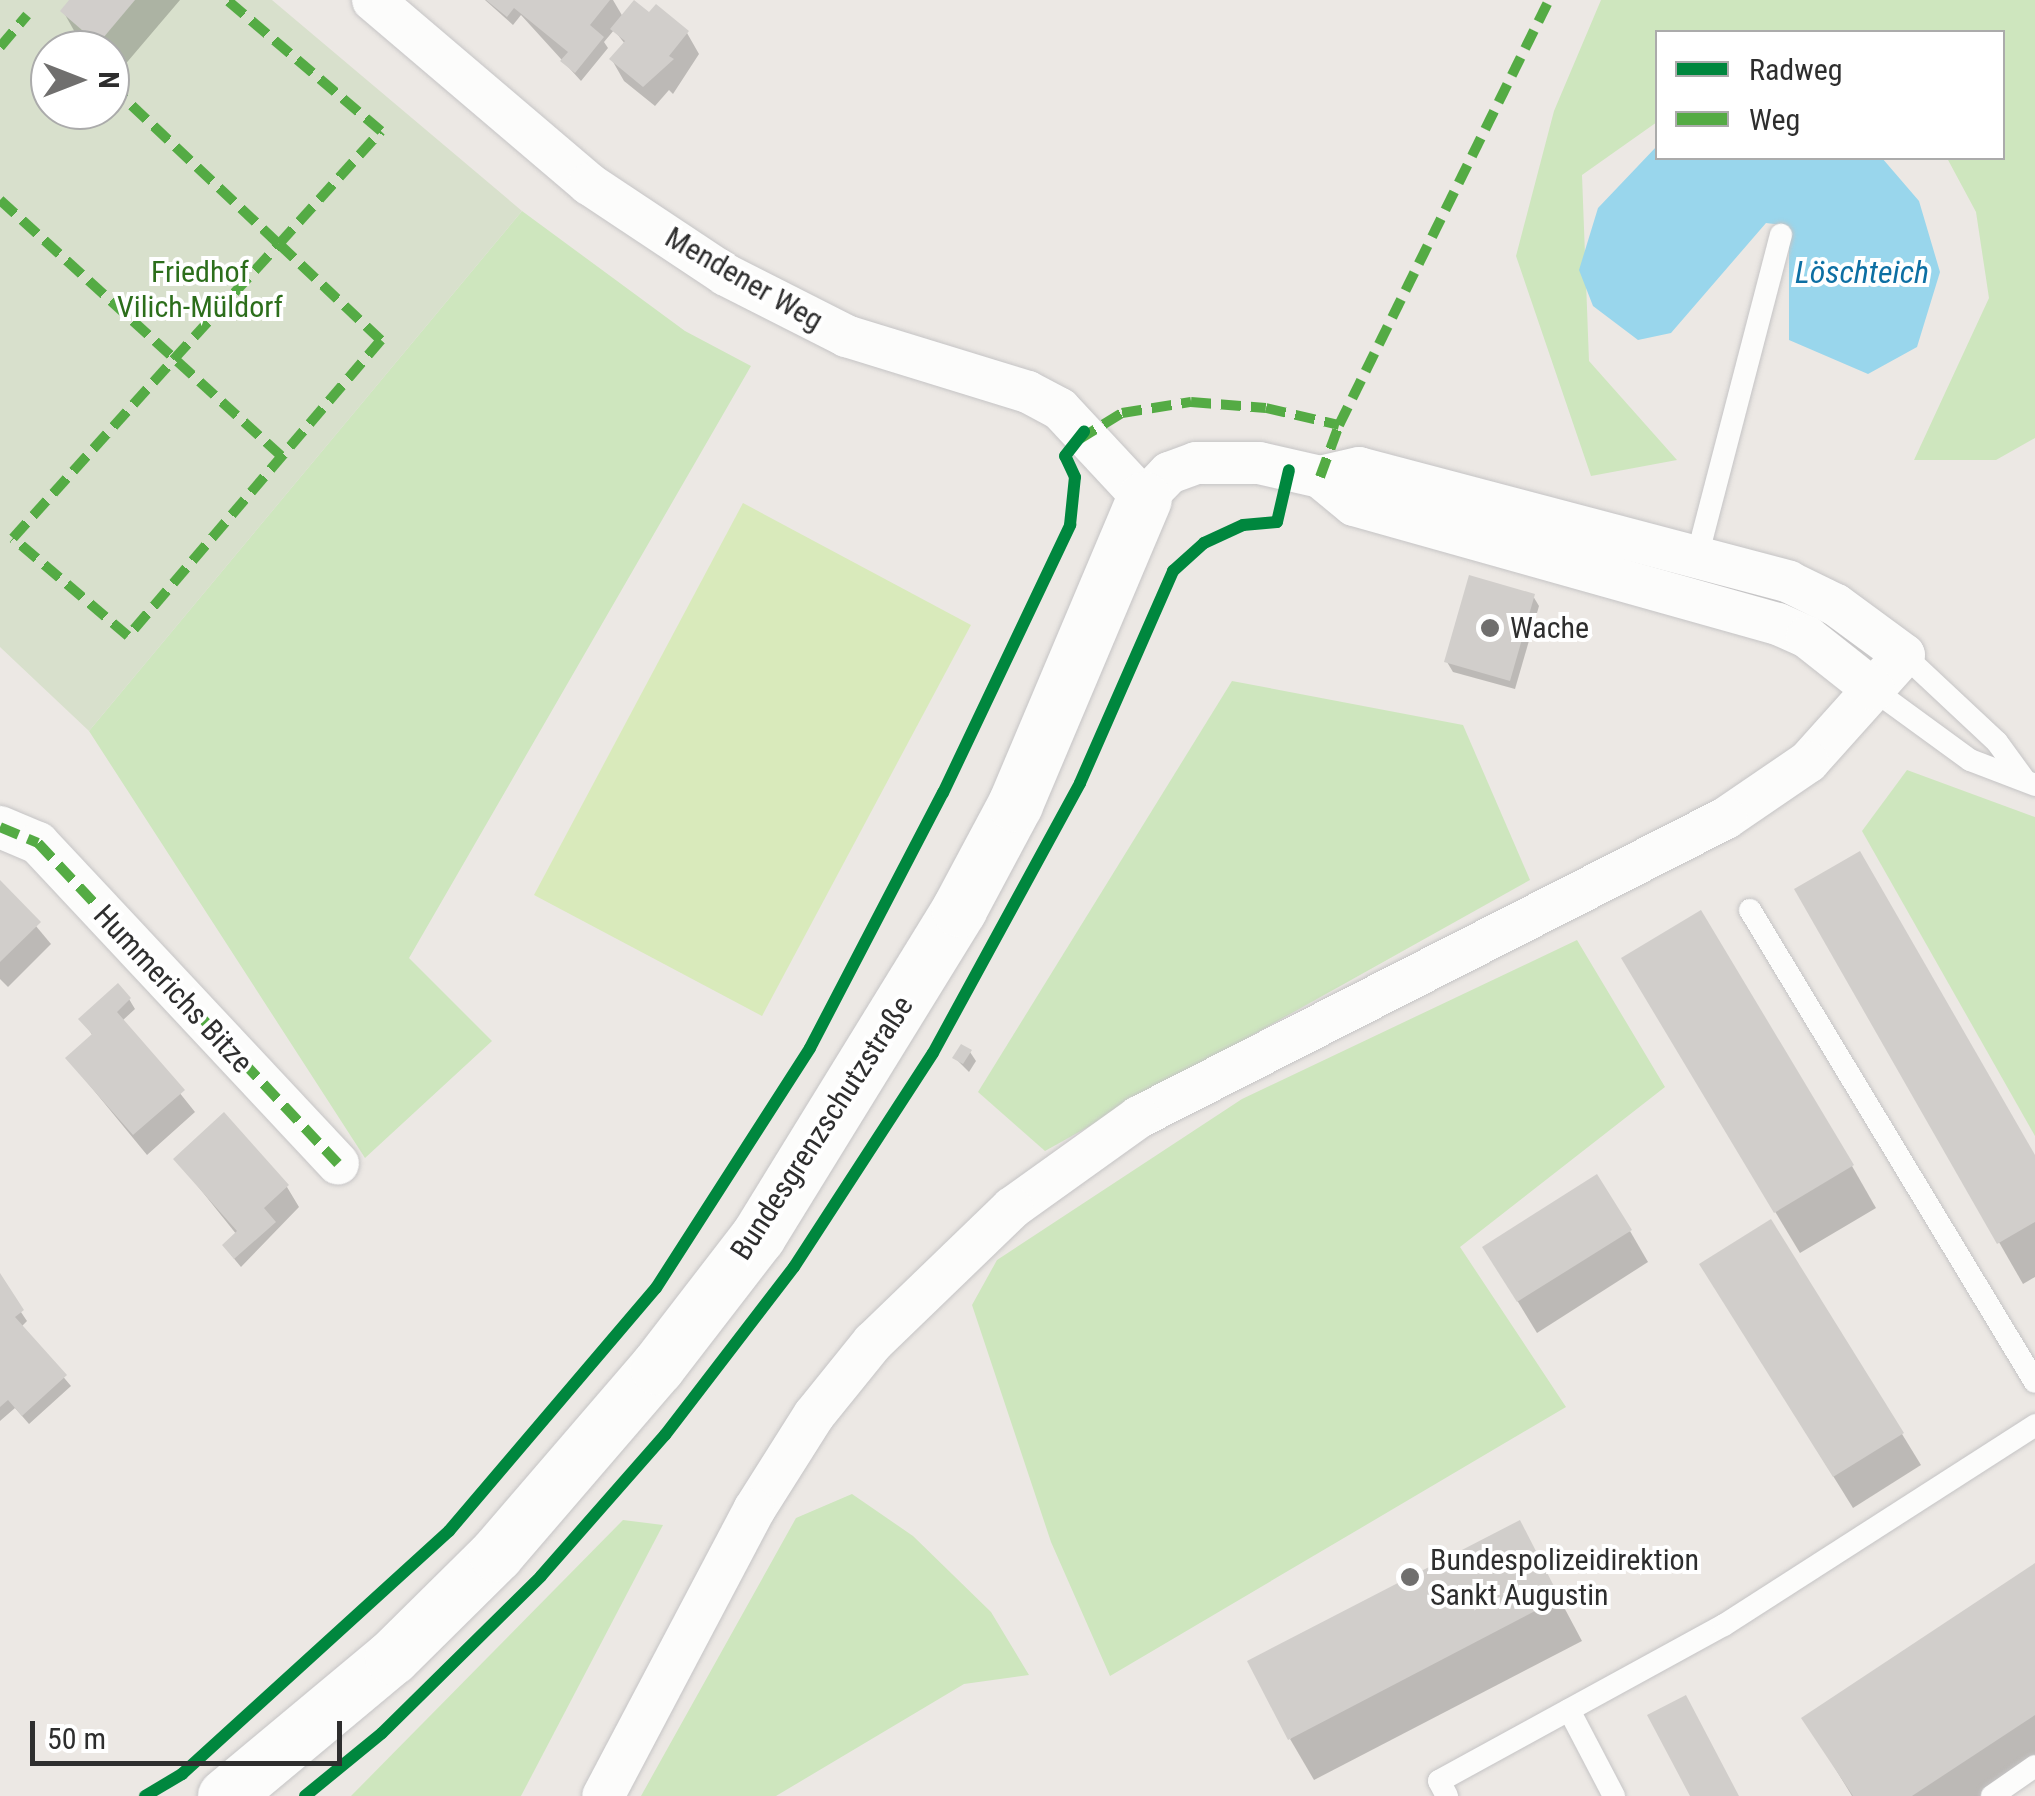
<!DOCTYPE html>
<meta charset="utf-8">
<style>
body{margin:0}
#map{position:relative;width:2035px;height:1796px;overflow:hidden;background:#ece8e4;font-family:"Roboto Condensed",sans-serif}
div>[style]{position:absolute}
.green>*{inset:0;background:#cee6be}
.cemetery>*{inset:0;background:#d8e0cc}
.pitch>*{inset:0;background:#d9eabb}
.water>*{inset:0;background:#99d6ec}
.shadow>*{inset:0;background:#0003}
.building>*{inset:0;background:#d1cecb}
.roads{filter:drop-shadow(0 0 2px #c5c4c5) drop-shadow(0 0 2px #c5c4c5)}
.service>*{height:22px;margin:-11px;padding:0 11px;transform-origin:11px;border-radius:11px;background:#fcfcfb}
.minor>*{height:42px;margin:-21px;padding:0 21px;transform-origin:21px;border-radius:21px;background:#fcfcfb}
.tertiary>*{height:55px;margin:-27.5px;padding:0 27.5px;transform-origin:27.5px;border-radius:27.5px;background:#fcfcfb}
.quiet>*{height:10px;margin-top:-5px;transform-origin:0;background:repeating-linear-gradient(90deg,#54ab44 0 20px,transparent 0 30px)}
.cycleway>*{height:12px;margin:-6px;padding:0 6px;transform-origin:6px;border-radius:6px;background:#00873e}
.dots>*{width:28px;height:28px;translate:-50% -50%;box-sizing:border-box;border:5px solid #fff;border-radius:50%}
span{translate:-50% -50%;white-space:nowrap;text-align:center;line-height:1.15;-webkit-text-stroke:8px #fff;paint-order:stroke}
.park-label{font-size:30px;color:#2c6e1b}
.street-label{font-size:30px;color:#2e2e2e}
.poi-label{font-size:30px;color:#2e2e2e}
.left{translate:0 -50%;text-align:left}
.water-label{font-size:32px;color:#0d6fa3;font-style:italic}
.legend{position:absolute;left:1655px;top:30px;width:350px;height:130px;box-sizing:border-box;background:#fff;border:2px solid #ababab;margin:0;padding:12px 18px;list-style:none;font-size:30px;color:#2e2e2e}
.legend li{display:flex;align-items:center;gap:20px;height:50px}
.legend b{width:50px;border:2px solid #ababab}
.north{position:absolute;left:30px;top:30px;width:100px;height:100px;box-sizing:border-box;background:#fff;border:2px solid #ababab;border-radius:50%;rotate:90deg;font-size:28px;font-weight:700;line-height:40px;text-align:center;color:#2e2e2e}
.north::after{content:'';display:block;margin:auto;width:35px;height:45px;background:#706f6e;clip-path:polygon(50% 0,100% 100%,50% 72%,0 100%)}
.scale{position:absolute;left:30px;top:1721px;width:312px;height:45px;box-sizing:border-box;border:5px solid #2e2e2e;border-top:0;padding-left:12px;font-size:30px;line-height:35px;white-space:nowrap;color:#2e2e2e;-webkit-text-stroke:8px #fff;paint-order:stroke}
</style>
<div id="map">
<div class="green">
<i style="clip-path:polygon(1601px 0,2035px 0,2035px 438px,1996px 460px,1914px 460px,1989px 298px,1976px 212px,1947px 158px,2002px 158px,2002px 32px,1658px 32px,1657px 122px,1582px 175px,1589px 361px,1677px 460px,1591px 476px,1516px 256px,1554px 111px)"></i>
<i style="clip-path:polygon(522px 211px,685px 331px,751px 366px,409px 958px,492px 1041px,365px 1158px,89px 731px)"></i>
<i style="clip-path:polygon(1232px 681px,1463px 725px,1530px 880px,1045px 1151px,978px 1092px)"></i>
<i style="clip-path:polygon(1907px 770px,2035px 817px,2035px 1136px,1862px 831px)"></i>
<i style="clip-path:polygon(1577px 940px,1665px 1087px,1460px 1247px,1566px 1407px,1110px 1676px,1051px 1542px,972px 1305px,997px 1260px,1242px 1099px)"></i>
<i style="clip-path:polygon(852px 1494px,913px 1536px,991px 1612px,1029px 1675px,964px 1684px,776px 1796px,641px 1796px,796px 1518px)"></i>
<i style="clip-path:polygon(623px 1520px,663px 1525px,521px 1796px,351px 1796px)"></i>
</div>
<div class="cemetery">
<i style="clip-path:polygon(evenodd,0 0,272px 0,522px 211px,89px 731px,0 647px,0 0,50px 50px,110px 50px,110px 110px,50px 110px,50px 50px)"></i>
</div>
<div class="pitch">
<i style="clip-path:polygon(743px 503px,971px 625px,762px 1016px,534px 895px)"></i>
</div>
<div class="water">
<i style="clip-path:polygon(1657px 146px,1658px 158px,1882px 158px,1919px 201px,1940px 272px,1917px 347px,1868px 374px,1789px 340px,1789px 226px,1766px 223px,1671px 333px,1638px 340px,1593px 306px,1579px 270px,1598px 208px)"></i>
</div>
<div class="shadow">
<i style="clip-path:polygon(72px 0,180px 0,117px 74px,110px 68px,110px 50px,81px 43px,63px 11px)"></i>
<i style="clip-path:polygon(485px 0,613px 0,623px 17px,649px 16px,687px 33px,699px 54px,673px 94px,669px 90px,655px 106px,624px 81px,612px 60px,625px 44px,614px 30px,604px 42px,608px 48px,581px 81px,521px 15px,513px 25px)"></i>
<i style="clip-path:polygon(1533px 596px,1539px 606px,1515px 689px,1453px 672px,1447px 662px)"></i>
<i style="clip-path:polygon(0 883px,51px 944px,8px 987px,0 979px)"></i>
<i style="clip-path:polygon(1797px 890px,2035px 1160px,2035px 1277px,2023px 1284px)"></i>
<i style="clip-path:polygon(129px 999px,135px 1009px,122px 1021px,195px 1112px,147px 1155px,68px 1059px,93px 1036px,82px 1020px)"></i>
<i style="clip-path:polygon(1648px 1001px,1852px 1166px,1876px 1208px,1800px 1253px)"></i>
<i style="clip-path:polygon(970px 1052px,976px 1061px,969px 1072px,955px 1058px)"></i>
<i style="clip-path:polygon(176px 1159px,287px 1187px,299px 1207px,241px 1267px,231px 1255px,237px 1235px)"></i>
<i style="clip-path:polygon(1630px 1231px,1648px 1262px,1537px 1333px,1504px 1279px)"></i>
<i style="clip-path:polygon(0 1281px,27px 1321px,21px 1327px,71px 1386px,29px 1424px,15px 1408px,0 1421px)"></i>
<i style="clip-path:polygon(1721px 1296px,1902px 1434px,1921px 1465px,1853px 1508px)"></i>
<i style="clip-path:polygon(1519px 1523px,1582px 1641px,1314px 1780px,1290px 1739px)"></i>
<i style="clip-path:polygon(2035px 1566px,2035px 1772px,1999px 1796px,1852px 1796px,1805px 1719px)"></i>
</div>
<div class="building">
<i style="clip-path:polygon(69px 0,135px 0,98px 44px,60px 11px)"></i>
<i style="clip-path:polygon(486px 0,610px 0,590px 25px,604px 37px,575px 73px,560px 61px,568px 52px,514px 8px,507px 17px)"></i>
<i style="clip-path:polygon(634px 0,649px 12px,656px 4px,689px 31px,669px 56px,674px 59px,643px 87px,609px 59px,625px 41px,610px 29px)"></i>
<i style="clip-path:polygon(1469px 575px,1535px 594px,1510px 681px,1444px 662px)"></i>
<i style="clip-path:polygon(1860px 851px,2035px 1155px,2035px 1222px,1997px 1244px,1794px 889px)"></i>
<i style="clip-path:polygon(0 880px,41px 922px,0 962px)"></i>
<i style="clip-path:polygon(1701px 910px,1854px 1165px,1774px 1213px,1621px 958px)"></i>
<i style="clip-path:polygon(118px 983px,131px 998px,117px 1012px,185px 1090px,133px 1135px,65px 1058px,92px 1034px,78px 1019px)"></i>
<i style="clip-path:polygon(961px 1044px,972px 1050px,963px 1064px,952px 1058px)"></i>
<i style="clip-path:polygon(224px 1112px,289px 1185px,264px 1208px,276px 1222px,234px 1259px,222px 1245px,237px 1231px,173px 1159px)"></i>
<i style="clip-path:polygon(1597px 1174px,1632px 1230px,1517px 1302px,1482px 1247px)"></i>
<i style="clip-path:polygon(1771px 1219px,1904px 1433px,1833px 1477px,1699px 1264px)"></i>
<i style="clip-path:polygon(0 1273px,24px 1310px,15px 1317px,67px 1375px,22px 1416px,8px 1400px,0 1407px)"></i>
<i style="clip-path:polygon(1520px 1520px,1560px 1598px,1288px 1740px,1247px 1661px)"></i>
<i style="clip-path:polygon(2035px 1563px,2035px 1715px,1912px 1796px,1853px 1796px,1801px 1718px)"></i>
<i style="clip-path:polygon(1686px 1695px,1739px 1796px,1690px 1796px,1647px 1715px)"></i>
</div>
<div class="roads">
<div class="service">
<i style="left:1697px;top:557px;width:333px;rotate:-75.4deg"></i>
<i style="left:1904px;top:655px;width:127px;rotate:43.1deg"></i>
<i style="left:1997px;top:742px;width:46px;rotate:53.9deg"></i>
<i style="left:1874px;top:690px;width:119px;rotate:36.1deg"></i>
<i style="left:1970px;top:760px;width:70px;rotate:21deg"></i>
<i style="left:1750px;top:910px;width:551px;rotate:58.88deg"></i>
<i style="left:1569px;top:1710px;width:97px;rotate:62.4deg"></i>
<i style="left:1447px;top:1796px;width:17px;rotate:-118deg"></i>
<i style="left:1439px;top:1781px;width:325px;rotate:-28.7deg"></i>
<i style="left:1724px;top:1625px;width:370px;rotate:-32.7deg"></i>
<i style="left:1992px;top:1796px;width:52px;rotate:-34.9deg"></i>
</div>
<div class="minor">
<i style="left:373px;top:0;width:284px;rotate:40.4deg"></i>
<i style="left:589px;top:184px;width:164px;rotate:33.6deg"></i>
<i style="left:726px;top:275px;width:135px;rotate:26.9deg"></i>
<i style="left:846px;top:336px;width:190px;rotate:17.1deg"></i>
<i style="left:1028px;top:392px;width:36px;rotate:28deg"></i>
<i style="left:1060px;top:409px;width:123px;rotate:47deg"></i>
<i style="left:1144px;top:499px;width:36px;rotate:-46deg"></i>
<i style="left:1169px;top:473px;width:29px;rotate:-20deg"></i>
<i style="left:1196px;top:463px;width:63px"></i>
<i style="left:1259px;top:463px;width:63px;rotate:12.9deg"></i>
<i style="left:1320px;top:477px;width:40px;rotate:-13deg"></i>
<i style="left:1359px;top:468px;width:445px;rotate:14.8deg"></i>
<i style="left:1789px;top:582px;width:52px;rotate:26.1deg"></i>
<i style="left:1836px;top:605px;width:84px;rotate:36.3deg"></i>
<i style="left:1904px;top:655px;width:144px;rotate:131.9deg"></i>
<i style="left:1808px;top:762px;width:99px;rotate:145.7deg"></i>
<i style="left:1726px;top:818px;width:659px;rotate:153.01deg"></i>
<i style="left:1139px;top:1117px;width:156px;rotate:144.4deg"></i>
<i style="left:1012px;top:1208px;width:193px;rotate:136deg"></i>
<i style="left:873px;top:1342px;width:94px;rotate:128.9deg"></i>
<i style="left:814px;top:1415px;width:112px;rotate:122.3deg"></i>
<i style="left:754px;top:1510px;width:323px;rotate:117.8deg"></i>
<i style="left:1320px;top:477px;width:44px;rotate:39.5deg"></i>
<i style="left:1354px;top:505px;width:440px;rotate:15.7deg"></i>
<i style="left:1778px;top:624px;width:32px;rotate:24deg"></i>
<i style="left:1807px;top:637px;width:85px;rotate:38.3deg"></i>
<i style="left:0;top:827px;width:41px;rotate:22.8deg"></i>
<i style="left:38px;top:843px;width:439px;rotate:46.9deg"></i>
</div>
<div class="tertiary">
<i style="left:225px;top:1796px;width:217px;rotate:-39.8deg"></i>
<i style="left:392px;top:1657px;width:146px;rotate:-44.7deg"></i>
<i style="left:496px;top:1554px;width:247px;rotate:-49.3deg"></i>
<i style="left:657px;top:1367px;width:165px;rotate:-52.4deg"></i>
<i style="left:758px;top:1236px;width:384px;rotate:-58.4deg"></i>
<i style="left:959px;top:909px;width:119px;rotate:-61.9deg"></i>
<i style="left:1015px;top:804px;width:331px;rotate:-67.1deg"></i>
</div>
</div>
<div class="quiet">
<i style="left:0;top:47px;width:42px;rotate:-49.8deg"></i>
<i style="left:110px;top:85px;width:232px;rotate:43.3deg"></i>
<i style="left:279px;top:244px;width:140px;rotate:43.3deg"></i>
<i style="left:381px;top:340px;width:389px;rotate:130.5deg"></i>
<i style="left:128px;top:636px;width:151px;rotate:-139.6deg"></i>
<i style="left:13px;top:538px;width:241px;rotate:-48deg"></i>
<i style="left:174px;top:359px;width:156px;rotate:-47.6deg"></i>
<i style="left:279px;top:244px;width:152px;rotate:-47.9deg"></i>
<i style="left:381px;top:131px;width:202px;rotate:-139.6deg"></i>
<i style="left:0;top:200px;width:382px;rotate:42.3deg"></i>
<i style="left:1078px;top:440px;width:52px;rotate:-31.5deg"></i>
<i style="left:1122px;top:413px;width:70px;rotate:-9.1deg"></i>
<i style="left:1191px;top:402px;width:75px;rotate:4.6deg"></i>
<i style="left:1266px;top:408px;width:75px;rotate:13.1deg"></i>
<i style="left:1320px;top:477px;width:55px;rotate:-69.9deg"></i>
<i style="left:1339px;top:425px;width:474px;rotate:-63.7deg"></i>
<i style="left:0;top:827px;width:41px;rotate:22.8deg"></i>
<i style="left:38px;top:843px;width:439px;rotate:46.9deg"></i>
</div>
<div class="cycleway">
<i style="left:145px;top:1796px;width:43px;rotate:-30.7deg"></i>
<i style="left:182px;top:1774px;width:361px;rotate:-42.3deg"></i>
<i style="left:449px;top:1531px;width:319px;rotate:-49.6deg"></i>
<i style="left:656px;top:1288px;width:285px;rotate:-57.3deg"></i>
<i style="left:810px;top:1048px;width:288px;rotate:-62.5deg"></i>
<i style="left:943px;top:793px;width:297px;rotate:-64.6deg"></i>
<i style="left:1070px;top:525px;width:48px;rotate:-84.1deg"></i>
<i style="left:1075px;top:477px;width:23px;rotate:-115deg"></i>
<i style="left:1065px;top:456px;width:31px;rotate:-52deg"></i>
<i style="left:305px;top:1796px;width:99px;rotate:-39.3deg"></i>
<i style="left:382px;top:1733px;width:223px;rotate:-44.6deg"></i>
<i style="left:541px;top:1576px;width:188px;rotate:-48.7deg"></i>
<i style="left:665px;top:1435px;width:212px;rotate:-52.5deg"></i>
<i style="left:794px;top:1267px;width:255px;rotate:-57deg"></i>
<i style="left:933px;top:1053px;width:307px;rotate:-61.4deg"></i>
<i style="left:1080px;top:783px;width:232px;rotate:-66.3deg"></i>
<i style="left:1173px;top:571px;width:42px;rotate:-42.1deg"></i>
<i style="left:1204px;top:543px;width:43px;rotate:-24.8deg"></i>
<i style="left:1243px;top:525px;width:34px;rotate:-5deg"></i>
<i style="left:1277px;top:522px;width:53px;rotate:-77deg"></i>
</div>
<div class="dots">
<i style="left:1490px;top:628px;background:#706f6e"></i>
<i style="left:1410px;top:1577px;background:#706f6e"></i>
</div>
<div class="park-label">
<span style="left:200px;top:289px">Friedhof<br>Vilich-Müldorf</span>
</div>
<div class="street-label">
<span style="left:744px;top:279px;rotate:30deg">Mendener Weg</span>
<span style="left:173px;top:989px;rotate:47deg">Hummerichs Bitze</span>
<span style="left:822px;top:1128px;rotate:-57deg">Bundesgrenzschutzstraße</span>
</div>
<div class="poi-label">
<span class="left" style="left:1510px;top:628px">Wache</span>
<span class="left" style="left:1430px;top:1577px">Bundespolizeidirektion<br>Sankt Augustin</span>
</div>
<div class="water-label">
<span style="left:1862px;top:272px">Löschteich</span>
</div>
<ul class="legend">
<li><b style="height:12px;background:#00873e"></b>Radweg</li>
<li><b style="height:12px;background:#54ab44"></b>Weg</li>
</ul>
<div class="north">N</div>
<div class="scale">50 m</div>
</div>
